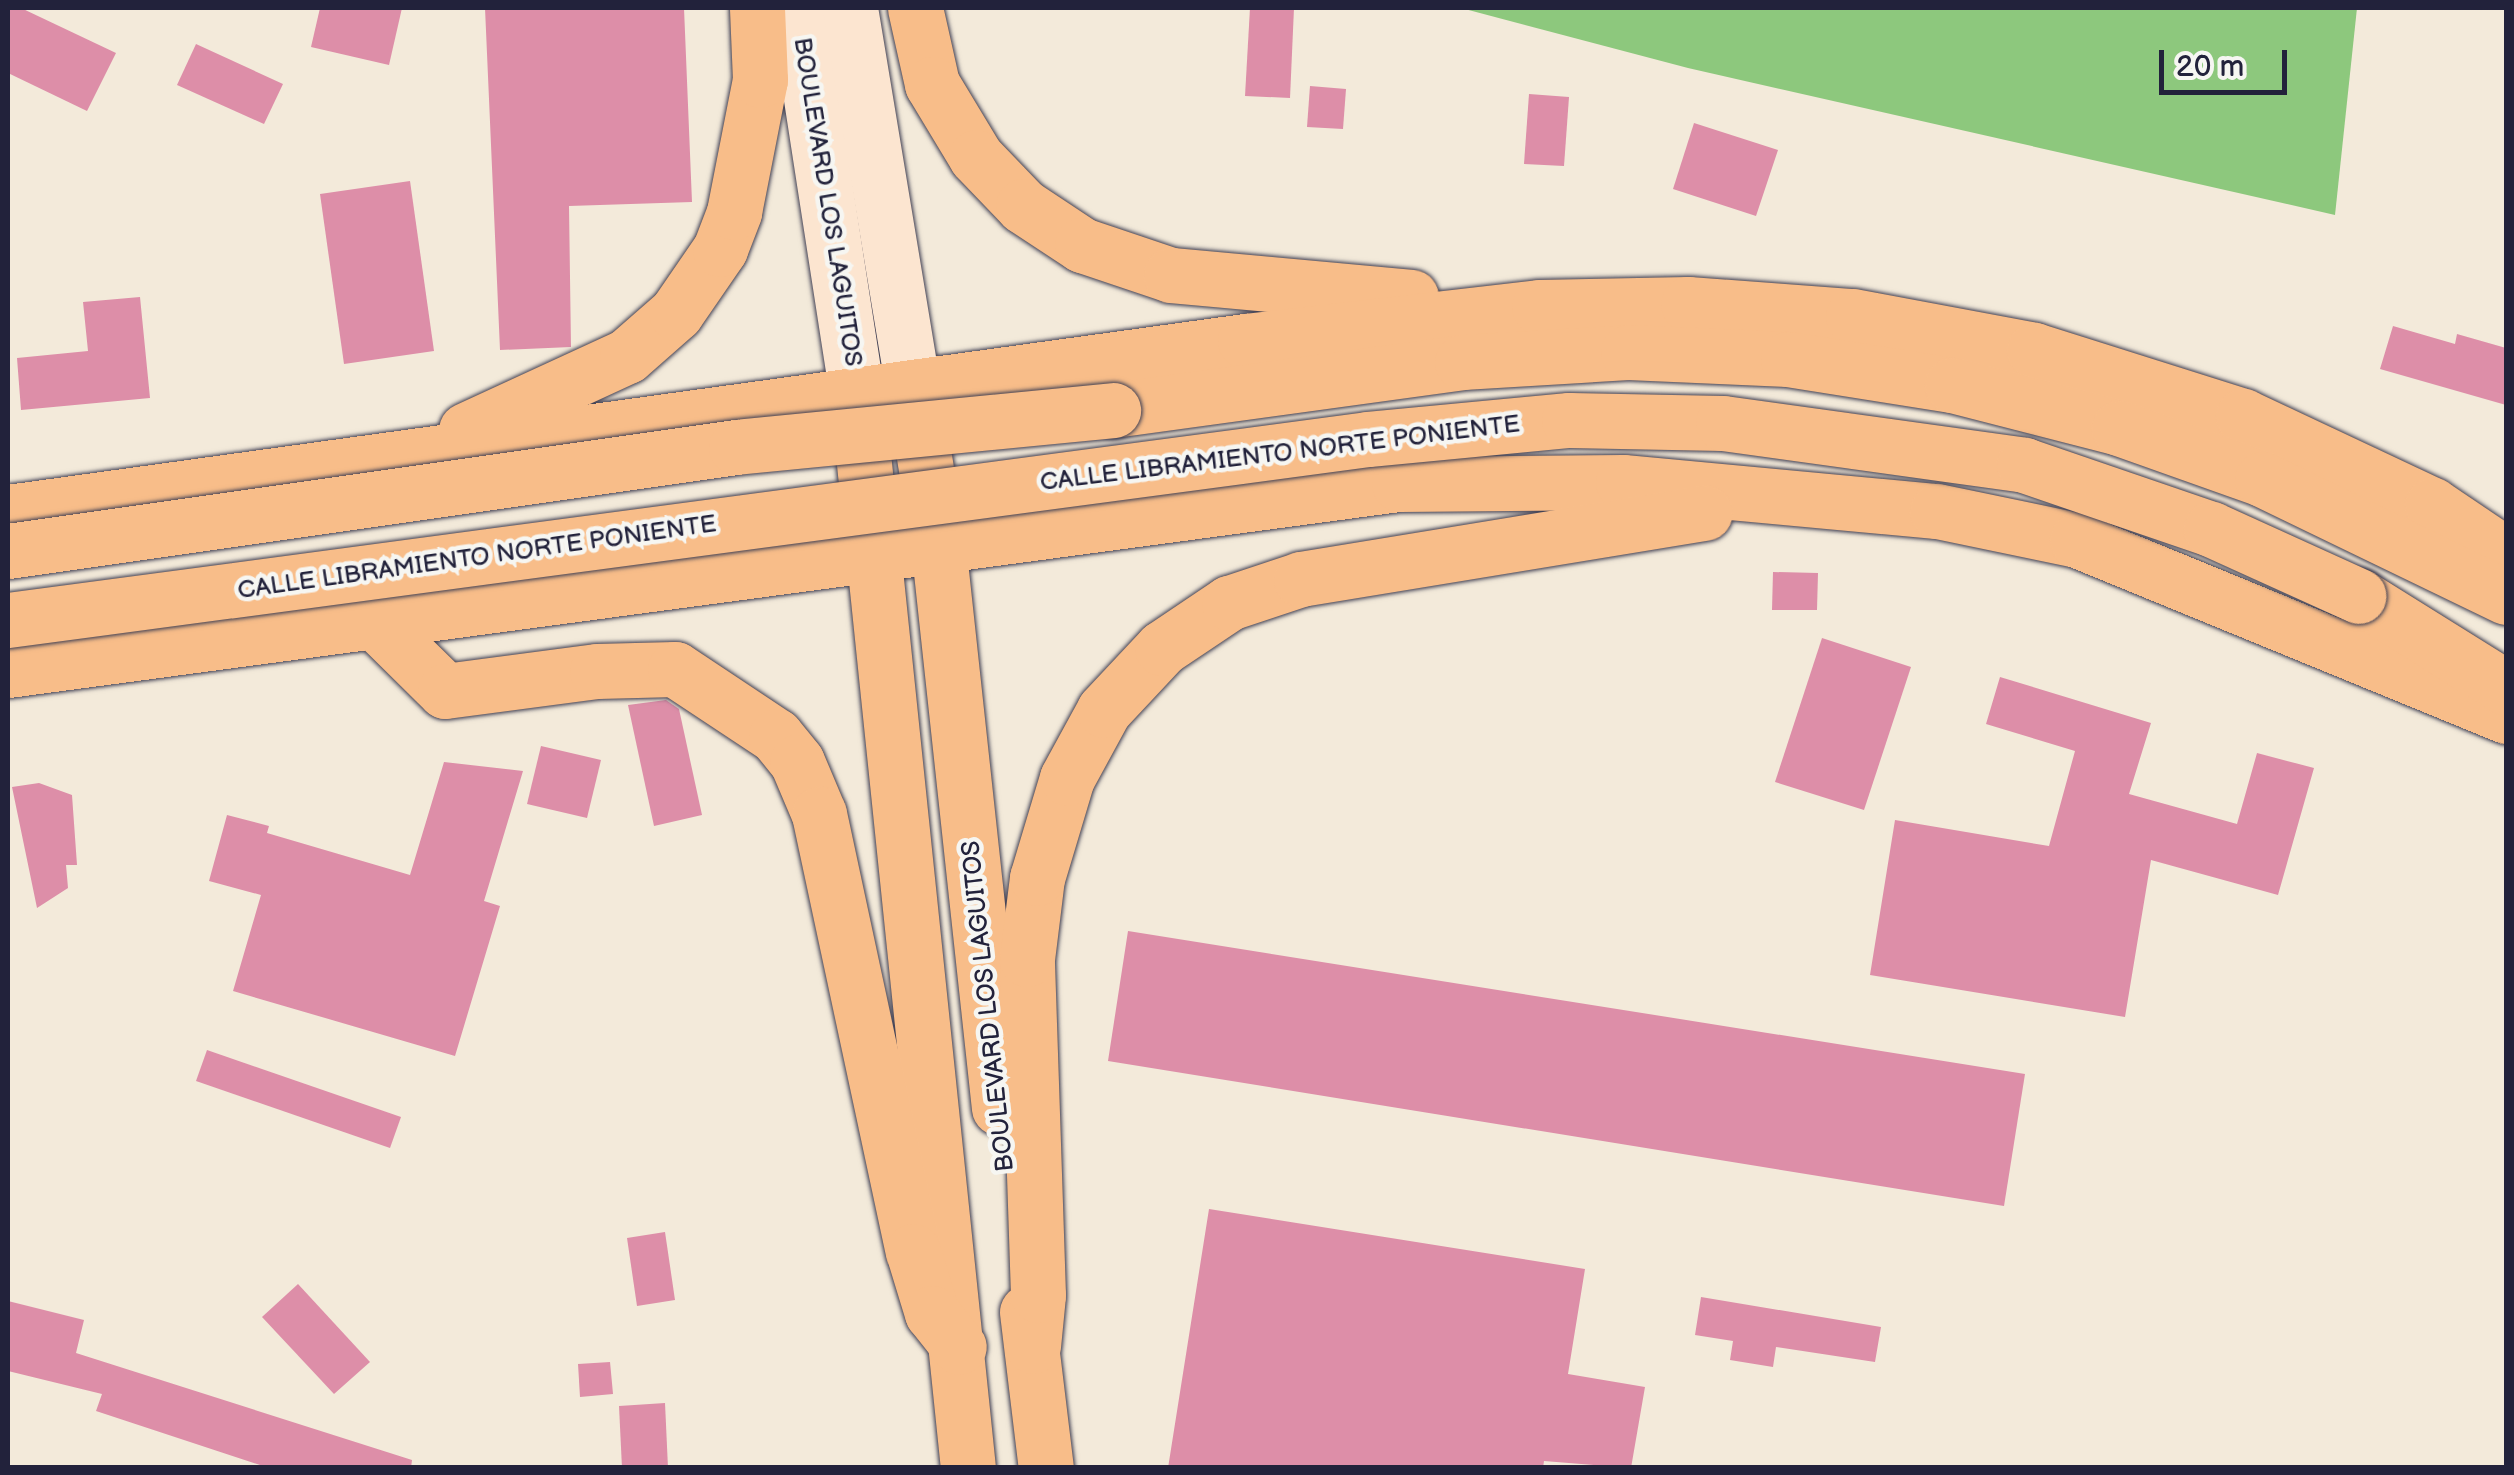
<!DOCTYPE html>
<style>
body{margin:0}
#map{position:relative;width:2514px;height:1475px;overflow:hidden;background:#f3eada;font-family:"Balsamiq Sans",sans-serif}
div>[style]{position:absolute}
.green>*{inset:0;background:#8dc87d}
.building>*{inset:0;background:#dd8ea8}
.roads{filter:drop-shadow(0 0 2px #414053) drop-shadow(0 0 2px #414053)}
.secondary>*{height:55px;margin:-27.5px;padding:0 27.5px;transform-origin:27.5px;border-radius:27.5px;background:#fce5d0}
.primary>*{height:55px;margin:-27.5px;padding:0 27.5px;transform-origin:27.5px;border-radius:27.5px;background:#f8bd89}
.highway>*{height:55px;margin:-27.5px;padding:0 27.5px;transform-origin:27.5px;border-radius:27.5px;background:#f8bd89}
.bridges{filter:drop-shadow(0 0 2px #414053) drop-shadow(0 0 2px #414053)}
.highway-bridge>*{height:55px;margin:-27.5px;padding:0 27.5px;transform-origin:27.5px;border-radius:27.5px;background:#f8bd89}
span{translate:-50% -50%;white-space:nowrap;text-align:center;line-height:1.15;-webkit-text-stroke:9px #f6f6f2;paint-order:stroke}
.street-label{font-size:25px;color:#22223b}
.frame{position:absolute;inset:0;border:10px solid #22223b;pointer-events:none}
.scale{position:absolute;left:2159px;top:50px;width:128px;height:45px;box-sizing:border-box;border:5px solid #22223b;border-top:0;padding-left:12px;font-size:30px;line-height:35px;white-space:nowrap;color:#22223b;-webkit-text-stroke:8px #f6f6f2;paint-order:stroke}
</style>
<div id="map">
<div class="green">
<i style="clip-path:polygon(1461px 8px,2357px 8px,2335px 215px,1688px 68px)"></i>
</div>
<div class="building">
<i style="clip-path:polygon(8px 8px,21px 8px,116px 53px,87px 111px,8px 73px)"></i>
<i style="clip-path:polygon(320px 8px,402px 8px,389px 65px,311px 47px)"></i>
<i style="clip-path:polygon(485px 8px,684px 8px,692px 202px,569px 206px,571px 347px,500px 350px)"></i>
<i style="clip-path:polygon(1250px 8px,1294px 8px,1290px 98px,1245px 96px)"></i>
<i style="clip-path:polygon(196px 44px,283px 84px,264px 124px,177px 85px)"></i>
<i style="clip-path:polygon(1310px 86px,1346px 89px,1343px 129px,1307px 127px)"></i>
<i style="clip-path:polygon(1529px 94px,1569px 97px,1564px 166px,1524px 164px)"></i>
<i style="clip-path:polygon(1694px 123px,1778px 150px,1756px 216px,1673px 189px)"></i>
<i style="clip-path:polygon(410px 181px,434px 351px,344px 364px,320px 194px)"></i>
<i style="clip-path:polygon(140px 297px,150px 398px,21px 410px,17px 358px,88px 351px,83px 302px)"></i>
<i style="clip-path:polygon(2393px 326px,2455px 344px,2457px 334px,2506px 348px,2506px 405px,2380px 369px)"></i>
<i style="clip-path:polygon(1773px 572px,1818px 573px,1817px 610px,1772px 610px)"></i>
<i style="clip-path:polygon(1822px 638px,1911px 667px,1864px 810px,1775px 782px)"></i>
<i style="clip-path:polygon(2000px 677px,2151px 723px,2129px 794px,2237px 824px,2257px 753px,2314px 768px,2278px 895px,2151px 860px,2125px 1017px,1870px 975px,1895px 820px,2049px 846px,2075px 751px,1986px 724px)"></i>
<i style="clip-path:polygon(666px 700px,679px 709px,702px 815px,654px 826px,628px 705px)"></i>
<i style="clip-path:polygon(541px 746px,601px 760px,587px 818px,527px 804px)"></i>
<i style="clip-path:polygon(444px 762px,523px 771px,484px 901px,500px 906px,455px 1056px,233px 991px,261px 895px,209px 881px,227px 815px,269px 826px,267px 833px,410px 875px)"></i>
<i style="clip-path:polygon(39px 783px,72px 795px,77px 865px,66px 865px,68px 888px,37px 908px,12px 787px)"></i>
<i style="clip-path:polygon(1128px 931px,2025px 1074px,2004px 1206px,1108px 1061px)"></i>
<i style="clip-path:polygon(207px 1050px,401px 1117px,390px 1148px,196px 1081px)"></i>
<i style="clip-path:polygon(1209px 1209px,1585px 1269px,1568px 1374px,1645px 1387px,1631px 1468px,1544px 1461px,1543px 1468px,1168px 1468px)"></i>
<i style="clip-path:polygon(665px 1232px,675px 1300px,637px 1306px,627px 1238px)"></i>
<i style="clip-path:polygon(298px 1284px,370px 1362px,334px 1394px,262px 1317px)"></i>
<i style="clip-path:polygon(1701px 1297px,1881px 1327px,1875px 1362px,1776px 1347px,1773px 1367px,1730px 1360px,1733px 1341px,1695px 1335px)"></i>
<i style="clip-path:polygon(8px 1301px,84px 1320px,76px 1353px,412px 1460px,411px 1468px,269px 1468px,96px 1411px,102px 1394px,8px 1371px)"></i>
<i style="clip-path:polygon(610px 1362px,613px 1394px,580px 1397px,578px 1364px)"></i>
<i style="clip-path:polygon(665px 1403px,668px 1468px,622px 1468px,619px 1406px)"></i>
</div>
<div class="roads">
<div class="secondary">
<i style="left:797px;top:8px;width:393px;rotate:81.2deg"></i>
<i style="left:850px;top:8px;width:385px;rotate:80.6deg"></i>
</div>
<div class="primary">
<i style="left:915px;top:8px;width:78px;rotate:77.4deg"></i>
<i style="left:932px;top:84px;width:85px;rotate:58.9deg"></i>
<i style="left:976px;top:157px;width:68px;rotate:46.2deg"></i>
<i style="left:1023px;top:206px;width:71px;rotate:33.5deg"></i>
<i style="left:1082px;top:245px;width:94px;rotate:18.6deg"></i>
<i style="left:1171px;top:275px;width:241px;rotate:5.2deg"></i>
<i style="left:913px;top:388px;width:158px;rotate:80.9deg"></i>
<i style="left:938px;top:544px;width:567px;rotate:83.83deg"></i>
<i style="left:857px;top:396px;width:1078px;rotate:84.09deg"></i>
<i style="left:466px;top:430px;width:177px;rotate:-24.7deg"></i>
<i style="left:627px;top:356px;width:65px;rotate:-41.3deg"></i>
<i style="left:676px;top:313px;width:78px;rotate:-55.5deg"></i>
<i style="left:720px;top:249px;width:40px;rotate:-69deg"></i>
<i style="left:734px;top:212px;width:135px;rotate:-78.9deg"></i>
<i style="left:760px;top:80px;width:72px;rotate:-92.4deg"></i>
<i style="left:8px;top:512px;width:1249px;rotate:-7.87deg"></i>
<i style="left:1245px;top:341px;width:296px;rotate:-6.6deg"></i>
<i style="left:1539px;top:307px;width:149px;rotate:-1.2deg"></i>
<i style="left:1688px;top:304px;width:165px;rotate:4.2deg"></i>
<i style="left:1853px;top:316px;width:184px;rotate:10.6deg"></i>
<i style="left:2034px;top:350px;width:219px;rotate:17.5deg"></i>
<i style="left:2243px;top:416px;width:209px;rotate:25.2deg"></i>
<i style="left:2432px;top:505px;width:89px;rotate:34deg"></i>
<i style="left:373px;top:620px;width:101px;rotate:44.6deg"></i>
<i style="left:445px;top:691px;width:153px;rotate:-7.5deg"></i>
<i style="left:597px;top:671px;width:78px;rotate:-1.5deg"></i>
<i style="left:675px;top:669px;width:121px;rotate:33.6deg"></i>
<i style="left:776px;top:736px;width:33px;rotate:51deg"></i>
<i style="left:797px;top:762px;width:56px;rotate:67.1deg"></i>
<i style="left:819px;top:814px;width:447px;rotate:77.9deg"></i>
<i style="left:913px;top:1251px;width:65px;rotate:73deg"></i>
<i style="left:932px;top:1313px;width:43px;rotate:51.5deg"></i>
<i style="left:8px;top:670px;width:1403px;rotate:-7.62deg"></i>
<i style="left:1399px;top:484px;width:224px;rotate:-0.5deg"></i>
<i style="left:1623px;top:482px;width:315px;rotate:5.3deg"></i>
<i style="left:1937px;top:511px;width:143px;rotate:11.7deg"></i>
<i style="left:2077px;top:540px;width:464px;rotate:22.3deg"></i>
<i style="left:1027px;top:1312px;width:157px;rotate:83.1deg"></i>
<i style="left:1033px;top:1346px;width:51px;rotate:-84.4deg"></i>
<i style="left:1038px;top:1295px;width:336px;rotate:-91.9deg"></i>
<i style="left:1027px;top:959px;width:82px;rotate:-83deg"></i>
<i style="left:1037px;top:878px;width:104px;rotate:-73.3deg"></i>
<i style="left:1067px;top:778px;width:77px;rotate:-61.4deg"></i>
<i style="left:1104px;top:710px;width:85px;rotate:-46.9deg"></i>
<i style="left:1162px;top:648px;width:81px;rotate:-33.9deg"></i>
<i style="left:1229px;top:603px;width:76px;rotate:-18.4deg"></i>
<i style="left:1301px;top:579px;width:409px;rotate:-9.3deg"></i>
</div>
<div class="highway">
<i style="left:1113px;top:410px;width:352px;rotate:-7.8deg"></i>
<i style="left:1462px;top:362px;width:166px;rotate:-3.4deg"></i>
<i style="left:1628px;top:352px;width:160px;rotate:2.5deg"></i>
<i style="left:1788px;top:359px;width:166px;rotate:9deg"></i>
<i style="left:1952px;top:385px;width:172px;rotate:14.4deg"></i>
<i style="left:2119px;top:428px;width:152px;rotate:19.6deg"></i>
<i style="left:2262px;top:479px;width:271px;rotate:25.8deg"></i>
<i style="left:2359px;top:596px;width:173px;rotate:32deg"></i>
</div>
</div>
<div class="bridges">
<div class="highway-bridge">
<i style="left:8px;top:551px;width:735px;rotate:-8.13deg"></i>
<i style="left:736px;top:447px;width:379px;rotate:-5.6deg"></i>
<i style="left:8px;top:620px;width:1372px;rotate:-7.58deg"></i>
<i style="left:1368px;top:439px;width:202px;rotate:-5.4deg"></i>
<i style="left:1569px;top:420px;width:154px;rotate:1.1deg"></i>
<i style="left:1723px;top:423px;width:304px;rotate:7.9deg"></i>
<i style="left:2024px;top:465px;width:198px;rotate:18.9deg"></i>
<i style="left:2211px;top:529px;width:162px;rotate:24.4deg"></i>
</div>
</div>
<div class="street-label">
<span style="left:827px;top:202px;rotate:81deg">BOULEVARD LOS LAGUITOS</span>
<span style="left:1280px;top:454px;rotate:-7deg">CALLE LIBRAMIENTO NORTE PONIENTE</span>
<span style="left:477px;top:558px;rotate:-8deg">CALLE LIBRAMIENTO NORTE PONIENTE</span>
<span style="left:989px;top:1006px;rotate:-96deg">BOULEVARD LOS LAGUITOS</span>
</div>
<div class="frame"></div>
<div class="scale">20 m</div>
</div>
